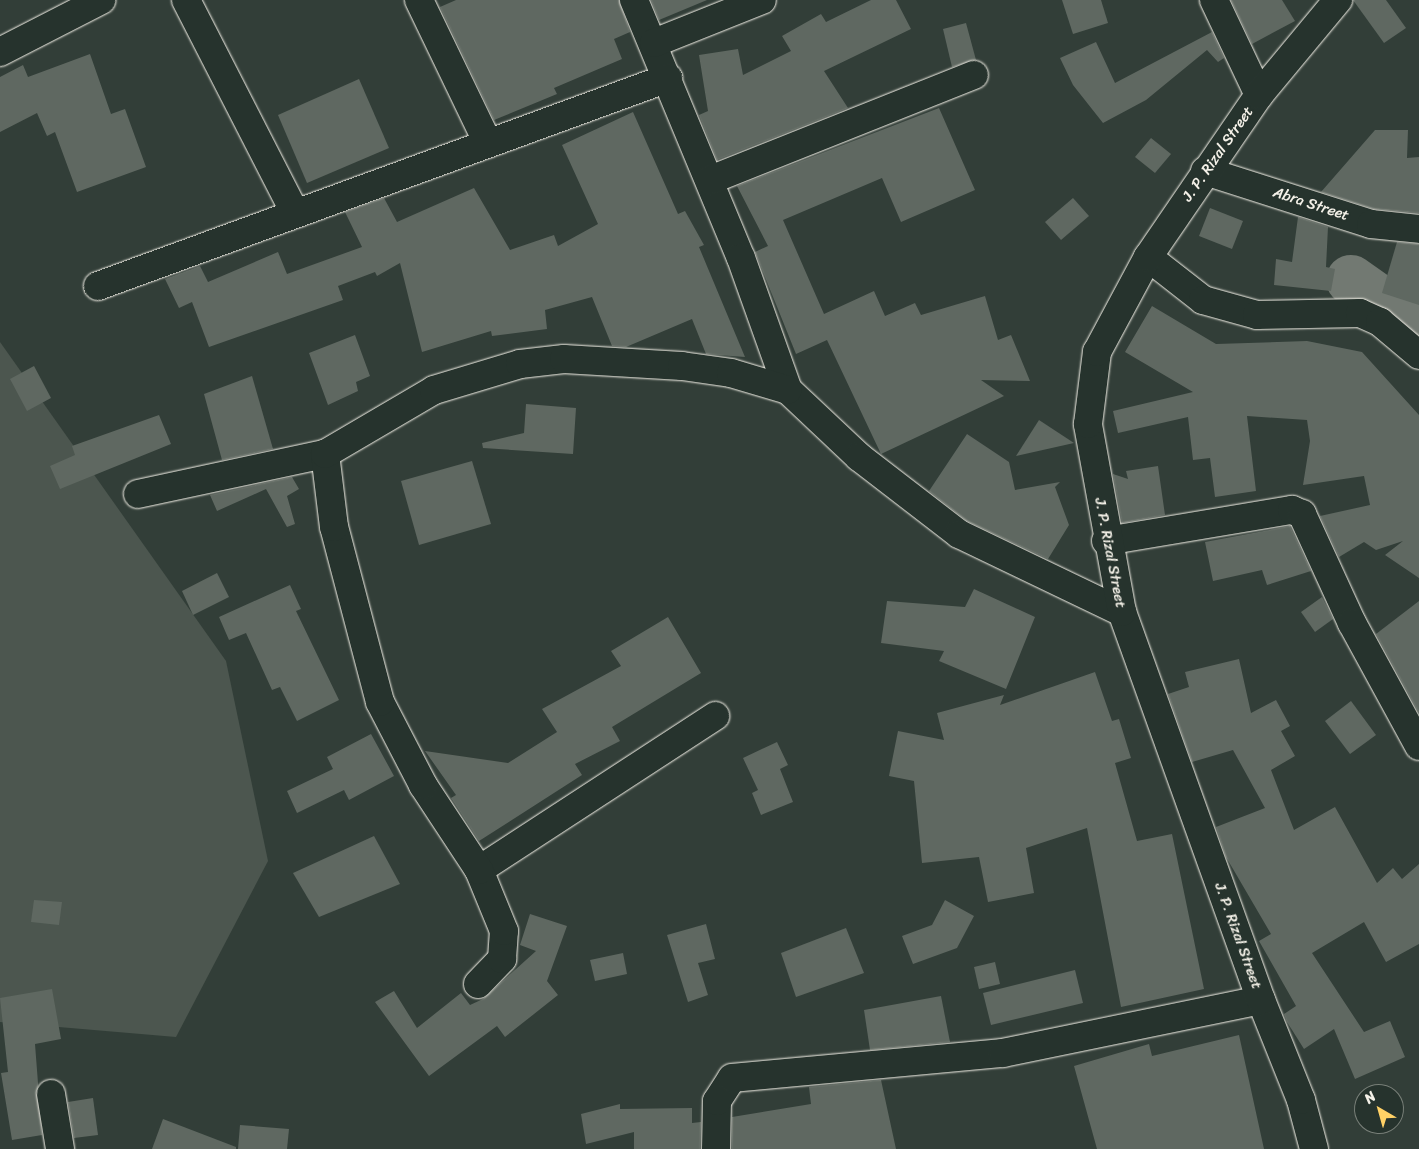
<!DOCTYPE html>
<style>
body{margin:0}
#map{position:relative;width:1419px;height:1149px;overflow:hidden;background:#323e38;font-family:Sriracha,sans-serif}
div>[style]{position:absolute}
.green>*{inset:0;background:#4c564f}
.river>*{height:50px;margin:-25px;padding:0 25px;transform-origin:25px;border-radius:25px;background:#727972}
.building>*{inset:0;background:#5f6861}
.roads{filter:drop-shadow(0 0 1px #f4f1e8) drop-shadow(0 0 1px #f4f1e8)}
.minor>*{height:28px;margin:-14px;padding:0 14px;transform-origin:14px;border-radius:14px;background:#26332d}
span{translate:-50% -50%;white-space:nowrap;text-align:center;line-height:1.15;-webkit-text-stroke:4px #26332d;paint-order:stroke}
.street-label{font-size:15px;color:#f4f1e8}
.north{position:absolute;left:1354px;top:1084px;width:50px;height:50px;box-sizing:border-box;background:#26332d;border:1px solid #787f78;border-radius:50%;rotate:322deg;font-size:14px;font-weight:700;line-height:20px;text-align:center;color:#f4f1e8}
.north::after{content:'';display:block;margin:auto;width:18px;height:22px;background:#ffd166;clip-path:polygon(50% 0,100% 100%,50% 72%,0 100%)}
</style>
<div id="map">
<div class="green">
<i style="clip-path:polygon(0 342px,226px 661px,268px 861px,176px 1037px,0 1022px)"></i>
</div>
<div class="river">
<i style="left:1351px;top:280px;width:83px;rotate:35.2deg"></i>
</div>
<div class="building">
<i style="clip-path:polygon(456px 0,619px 0,630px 32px,614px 39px,622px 59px,554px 88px,557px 94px,494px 120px,440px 7px)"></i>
<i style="clip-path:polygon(651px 0,707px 0,659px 20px)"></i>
<i style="clip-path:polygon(871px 0,896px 0,911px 29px,824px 71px,848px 108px,717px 160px,699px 115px,708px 111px,699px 55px,738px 49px,743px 75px,791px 51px,782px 36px,821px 14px,826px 22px)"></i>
<i style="clip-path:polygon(1062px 0,1101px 0,1108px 23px,1073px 34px)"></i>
<i style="clip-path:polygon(1231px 0,1282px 0,1295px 21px,1252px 44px)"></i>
<i style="clip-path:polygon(1353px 0,1386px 0,1406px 28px,1384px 43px)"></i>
<i style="clip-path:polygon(966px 23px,976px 60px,952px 67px,943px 29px)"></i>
<i style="clip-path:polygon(1212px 32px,1224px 58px,1218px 62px,1207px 50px,1146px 100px,1103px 123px,1073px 85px,1060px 58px,1096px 42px,1115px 83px)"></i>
<i style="clip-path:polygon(90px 54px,111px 114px,125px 109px,146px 167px,77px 192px,55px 132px,47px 136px,37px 113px,0 132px,0 77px,23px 65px,28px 77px)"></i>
<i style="clip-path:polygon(359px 79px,389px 148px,307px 183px,278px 115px)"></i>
<i style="clip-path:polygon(939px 108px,975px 190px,901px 222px,882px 178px,783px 220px,824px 314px,874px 291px,885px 316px,915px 303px,921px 315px,985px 296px,998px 340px,1011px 335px,1030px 381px,981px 380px,1004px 396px,881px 454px,827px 340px,796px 354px,755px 252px,768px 246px,737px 186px)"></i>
<i style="clip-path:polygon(633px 112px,678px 214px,685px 211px,704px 245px,699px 247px,745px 357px,706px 354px,692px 319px,626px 347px,612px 346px,592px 297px,545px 310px,547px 329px,492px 336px,491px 331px,422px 352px,400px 263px,377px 276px,375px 272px,338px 286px,343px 300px,209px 347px,192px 302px,179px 308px,165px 279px,200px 266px,208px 282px,278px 252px,287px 274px,362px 247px,345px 212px,384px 198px,397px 222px,474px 188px,510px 250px,554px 235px,558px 246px,598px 224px,562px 145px)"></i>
<i style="clip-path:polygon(1375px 130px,1408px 130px,1407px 158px,1419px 157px,1419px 213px,1374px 209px,1321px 192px)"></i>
<i style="clip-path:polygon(1151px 138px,1171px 154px,1155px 173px,1135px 157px)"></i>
<i style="clip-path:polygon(1073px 198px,1089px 216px,1061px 240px,1045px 222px)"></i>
<i style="clip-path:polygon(1210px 208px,1243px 221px,1232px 249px,1199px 236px)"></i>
<i style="clip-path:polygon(1298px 217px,1328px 227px,1326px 267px,1335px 269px,1331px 291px,1274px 285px,1276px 259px,1292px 262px)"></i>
<i style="clip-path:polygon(1397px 242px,1419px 244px,1419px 305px,1382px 293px)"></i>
<i style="clip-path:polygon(1152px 306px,1216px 344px,1307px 341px,1362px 352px,1419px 415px,1419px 578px,1385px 555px,1403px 541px,1376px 550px,1364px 542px,1339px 557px,1320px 516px,1370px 505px,1364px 476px,1303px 485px,1310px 441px,1307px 420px,1247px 416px,1256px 491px,1215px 497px,1210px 458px,1193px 460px,1188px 417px,1118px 433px,1113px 411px,1193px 392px,1125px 352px)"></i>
<i style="clip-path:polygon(355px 335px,370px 376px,356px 382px,358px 391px,328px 405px,309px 353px)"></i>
<i style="clip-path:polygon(34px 366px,51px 398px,27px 411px,10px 379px)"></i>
<i style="clip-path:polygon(252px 376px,273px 449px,222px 460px,204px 394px)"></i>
<i style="clip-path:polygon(526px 404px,576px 408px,573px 454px,483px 448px,482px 443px,524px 433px)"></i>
<i style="clip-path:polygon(159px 415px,171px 444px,60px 489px,50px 466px,75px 455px,72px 446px)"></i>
<i style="clip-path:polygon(1039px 420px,1074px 443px,1016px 456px)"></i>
<i style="clip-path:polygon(967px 434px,1009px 462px,1015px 490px,1060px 482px,1055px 487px,1069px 525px,1048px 559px,967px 521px,929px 491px)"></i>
<i style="clip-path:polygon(472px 461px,491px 524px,419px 545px,401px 481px)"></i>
<i style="clip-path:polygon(1158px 466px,1165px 515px,1122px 523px,1113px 474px,1128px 479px,1126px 471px)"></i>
<i style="clip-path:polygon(292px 477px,299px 489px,287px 496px,295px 524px,287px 527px,266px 489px,217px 511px,210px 495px)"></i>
<i style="clip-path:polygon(1290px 526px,1311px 571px,1267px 585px,1262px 570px,1213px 581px,1205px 542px)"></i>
<i style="clip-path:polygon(217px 573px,229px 597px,193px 615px,182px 591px)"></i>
<i style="clip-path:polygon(290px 585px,301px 609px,296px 611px,339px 700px,297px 721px,280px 687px,272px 690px,246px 633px,229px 640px,219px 617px)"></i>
<i style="clip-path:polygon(974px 589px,1035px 617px,1006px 689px,939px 661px,944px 651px,881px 643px,887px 601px,965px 607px)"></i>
<i style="clip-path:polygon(1322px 597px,1333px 619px,1315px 632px,1301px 612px)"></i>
<i style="clip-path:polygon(1419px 601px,1419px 713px,1376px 634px)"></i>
<i style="clip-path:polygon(668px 617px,701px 673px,612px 727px,620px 741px,575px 764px,582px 775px,479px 841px,451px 798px,456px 795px,425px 751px,508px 763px,557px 732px,542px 709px,621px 666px,611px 651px)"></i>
<i style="clip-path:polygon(1239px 659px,1251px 713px,1276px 700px,1290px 726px,1281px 731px,1295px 756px,1271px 770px,1294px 830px,1335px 807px,1377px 883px,1393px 868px,1402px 879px,1419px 864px,1419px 944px,1386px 962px,1364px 922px,1312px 953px,1364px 1032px,1390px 1021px,1405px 1057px,1355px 1079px,1334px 1029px,1304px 1049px,1287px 1022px,1284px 1014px,1296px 1006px,1259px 941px,1271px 934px,1226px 857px,1216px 827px,1265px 808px,1233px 750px,1192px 762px,1168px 694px,1189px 687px,1185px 672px)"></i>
<i style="clip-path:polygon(1095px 672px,1112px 721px,1119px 719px,1131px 758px,1115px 763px,1137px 841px,1172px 834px,1204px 989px,1121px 1007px,1087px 828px,1026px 848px,1034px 893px,988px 902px,979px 857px,922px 863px,914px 781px,889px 776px,898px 731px,944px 740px,937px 713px,1004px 695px,1000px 705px)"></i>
<i style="clip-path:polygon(1351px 701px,1376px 735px,1350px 754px,1325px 721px)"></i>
<i style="clip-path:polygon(371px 734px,394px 776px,349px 800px,344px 790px,297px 813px,287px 791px,333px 769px,327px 757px)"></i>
<i style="clip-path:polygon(777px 742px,788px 765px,780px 769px,793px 802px,761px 815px,752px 793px,758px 790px,743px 758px)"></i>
<i style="clip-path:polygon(374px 836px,400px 884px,319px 917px,293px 873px)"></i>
<i style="clip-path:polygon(34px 900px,62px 902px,59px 925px,31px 922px)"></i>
<i style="clip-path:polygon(945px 900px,974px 916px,957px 948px,913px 964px,902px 936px,932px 925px)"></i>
<i style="clip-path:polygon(530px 914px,567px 926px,547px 981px,558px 995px,505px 1037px,497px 1026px,429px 1076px,375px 1002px,394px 991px,417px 1028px,461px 993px,470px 1005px,483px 999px,536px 951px,520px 945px)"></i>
<i style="clip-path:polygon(706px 924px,715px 959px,698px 963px,708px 995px,688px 1002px,667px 935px)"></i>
<i style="clip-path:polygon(846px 928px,864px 973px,796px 997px,781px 953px)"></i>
<i style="clip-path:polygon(623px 953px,627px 974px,595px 981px,590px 960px)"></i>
<i style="clip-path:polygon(995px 962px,1000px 984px,979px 989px,974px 967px)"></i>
<i style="clip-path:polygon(1075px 970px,1083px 1003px,991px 1025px,983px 993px)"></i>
<i style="clip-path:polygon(52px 989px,61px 1039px,35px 1044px,42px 1135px,12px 1140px,1px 1073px,8px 1072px,0 998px)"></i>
<i style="clip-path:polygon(941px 996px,950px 1042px,870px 1050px,864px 1010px)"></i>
<i style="clip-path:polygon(1239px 1035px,1264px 1149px,1097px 1149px,1074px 1066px,1149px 1044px,1152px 1056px)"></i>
<i style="clip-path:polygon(881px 1080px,896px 1149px,732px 1149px,732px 1117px,811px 1104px,809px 1087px)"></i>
<i style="clip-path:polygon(93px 1098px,98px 1135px,74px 1138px,68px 1102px)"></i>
<i style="clip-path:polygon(620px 1104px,620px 1109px,692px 1108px,692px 1123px,701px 1122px,700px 1149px,634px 1149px,634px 1132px,586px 1144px,581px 1114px)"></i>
<i style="clip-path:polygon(163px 1119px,236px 1147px,236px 1149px,152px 1149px)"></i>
<i style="clip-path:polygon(240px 1125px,289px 1129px,287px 1149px,238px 1149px)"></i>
</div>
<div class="roads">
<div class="minor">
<i style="left:186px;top:0;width:239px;rotate:62.9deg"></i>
<i style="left:419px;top:0;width:157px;rotate:64.3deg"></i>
<i style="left:634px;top:0;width:279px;rotate:67.5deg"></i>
<i style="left:741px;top:258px;width:140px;rotate:70.4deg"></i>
<i style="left:788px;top:390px;width:98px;rotate:43.3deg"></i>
<i style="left:859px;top:457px;width:126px;rotate:37.6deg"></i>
<i style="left:959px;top:534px;width:181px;rotate:25.6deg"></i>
<i style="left:1214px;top:0;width:105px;rotate:64.7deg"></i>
<i style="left:654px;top:43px;width:116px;rotate:-21.7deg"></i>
<i style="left:0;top:52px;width:114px;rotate:-27.2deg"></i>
<i style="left:1205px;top:171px;width:174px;rotate:17.7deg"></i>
<i style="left:1371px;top:224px;width:48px;rotate:5.9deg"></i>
<i style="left:710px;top:180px;width:284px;rotate:-21.7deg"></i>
<i style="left:1148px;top:257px;width:70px;rotate:38deg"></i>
<i style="left:1203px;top:300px;width:56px;rotate:15.5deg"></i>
<i style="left:1257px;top:315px;width:103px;rotate:-1.1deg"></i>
<i style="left:1360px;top:313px;width:22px;rotate:24deg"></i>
<i style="left:1380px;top:322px;width:51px;rotate:40.2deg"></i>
<i style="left:98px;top:286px;width:607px;rotate:-20.05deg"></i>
<i style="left:138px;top:494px;width:191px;rotate:-12.1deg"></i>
<i style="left:1106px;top:541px;width:189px;rotate:-9.5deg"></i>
<i style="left:1292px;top:510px;width:11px;rotate:22deg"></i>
<i style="left:1302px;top:514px;width:120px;rotate:65.4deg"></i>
<i style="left:1352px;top:623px;width:140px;rotate:61.4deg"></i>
<i style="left:479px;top:870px;width:282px;rotate:-33.1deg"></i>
<i style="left:478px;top:984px;width:35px;rotate:-46deg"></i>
<i style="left:502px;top:959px;width:28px;rotate:-86deg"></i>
<i style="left:504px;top:931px;width:66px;rotate:-112.3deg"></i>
<i style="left:479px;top:870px;width:102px;rotate:-123.4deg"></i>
<i style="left:423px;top:785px;width:93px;rotate:-117.4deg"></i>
<i style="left:380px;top:702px;width:181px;rotate:-104.7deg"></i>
<i style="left:334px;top:527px;width:74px;rotate:-97deg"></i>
<i style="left:325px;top:454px;width:126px;rotate:-30.4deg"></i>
<i style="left:434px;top:390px;width:90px;rotate:-16.8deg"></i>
<i style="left:520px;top:364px;width:44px;rotate:-6.5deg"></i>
<i style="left:564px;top:359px;width:118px;rotate:3.4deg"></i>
<i style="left:682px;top:366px;width:49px;rotate:8.1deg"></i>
<i style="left:731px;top:373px;width:59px;rotate:16.6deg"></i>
<i style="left:51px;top:1094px;width:56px;rotate:80.7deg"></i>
<i style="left:716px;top:1149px;width:48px;rotate:-88.8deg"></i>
<i style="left:717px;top:1101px;width:27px;rotate:-57deg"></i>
<i style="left:732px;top:1078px;width:272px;rotate:-5.3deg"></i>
<i style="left:1003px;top:1053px;width:263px;rotate:-11.6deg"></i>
<i style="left:1314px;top:1149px;width:51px;rotate:-104.9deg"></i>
<i style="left:1301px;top:1100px;width:108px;rotate:-111.8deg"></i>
<i style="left:1261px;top:1000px;width:412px;rotate:-109.7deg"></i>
<i style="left:1122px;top:612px;width:191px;rotate:-100.3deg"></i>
<i style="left:1088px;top:424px;width:73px;rotate:-82.9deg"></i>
<i style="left:1097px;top:352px;width:108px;rotate:-61.8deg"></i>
<i style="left:1148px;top:257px;width:196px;rotate:-55.6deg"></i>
<i style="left:1259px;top:95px;width:124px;rotate:-50.3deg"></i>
</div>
</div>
<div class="street-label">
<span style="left:1218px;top:154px;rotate:-55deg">J. P. Rizal Street</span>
<span style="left:1311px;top:204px;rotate:18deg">Abra Street</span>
<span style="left:1110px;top:553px;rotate:79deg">J. P. Rizal Street</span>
<span style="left:1238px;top:936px;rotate:70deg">J. P. Rizal Street</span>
</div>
<div class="north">N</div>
</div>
